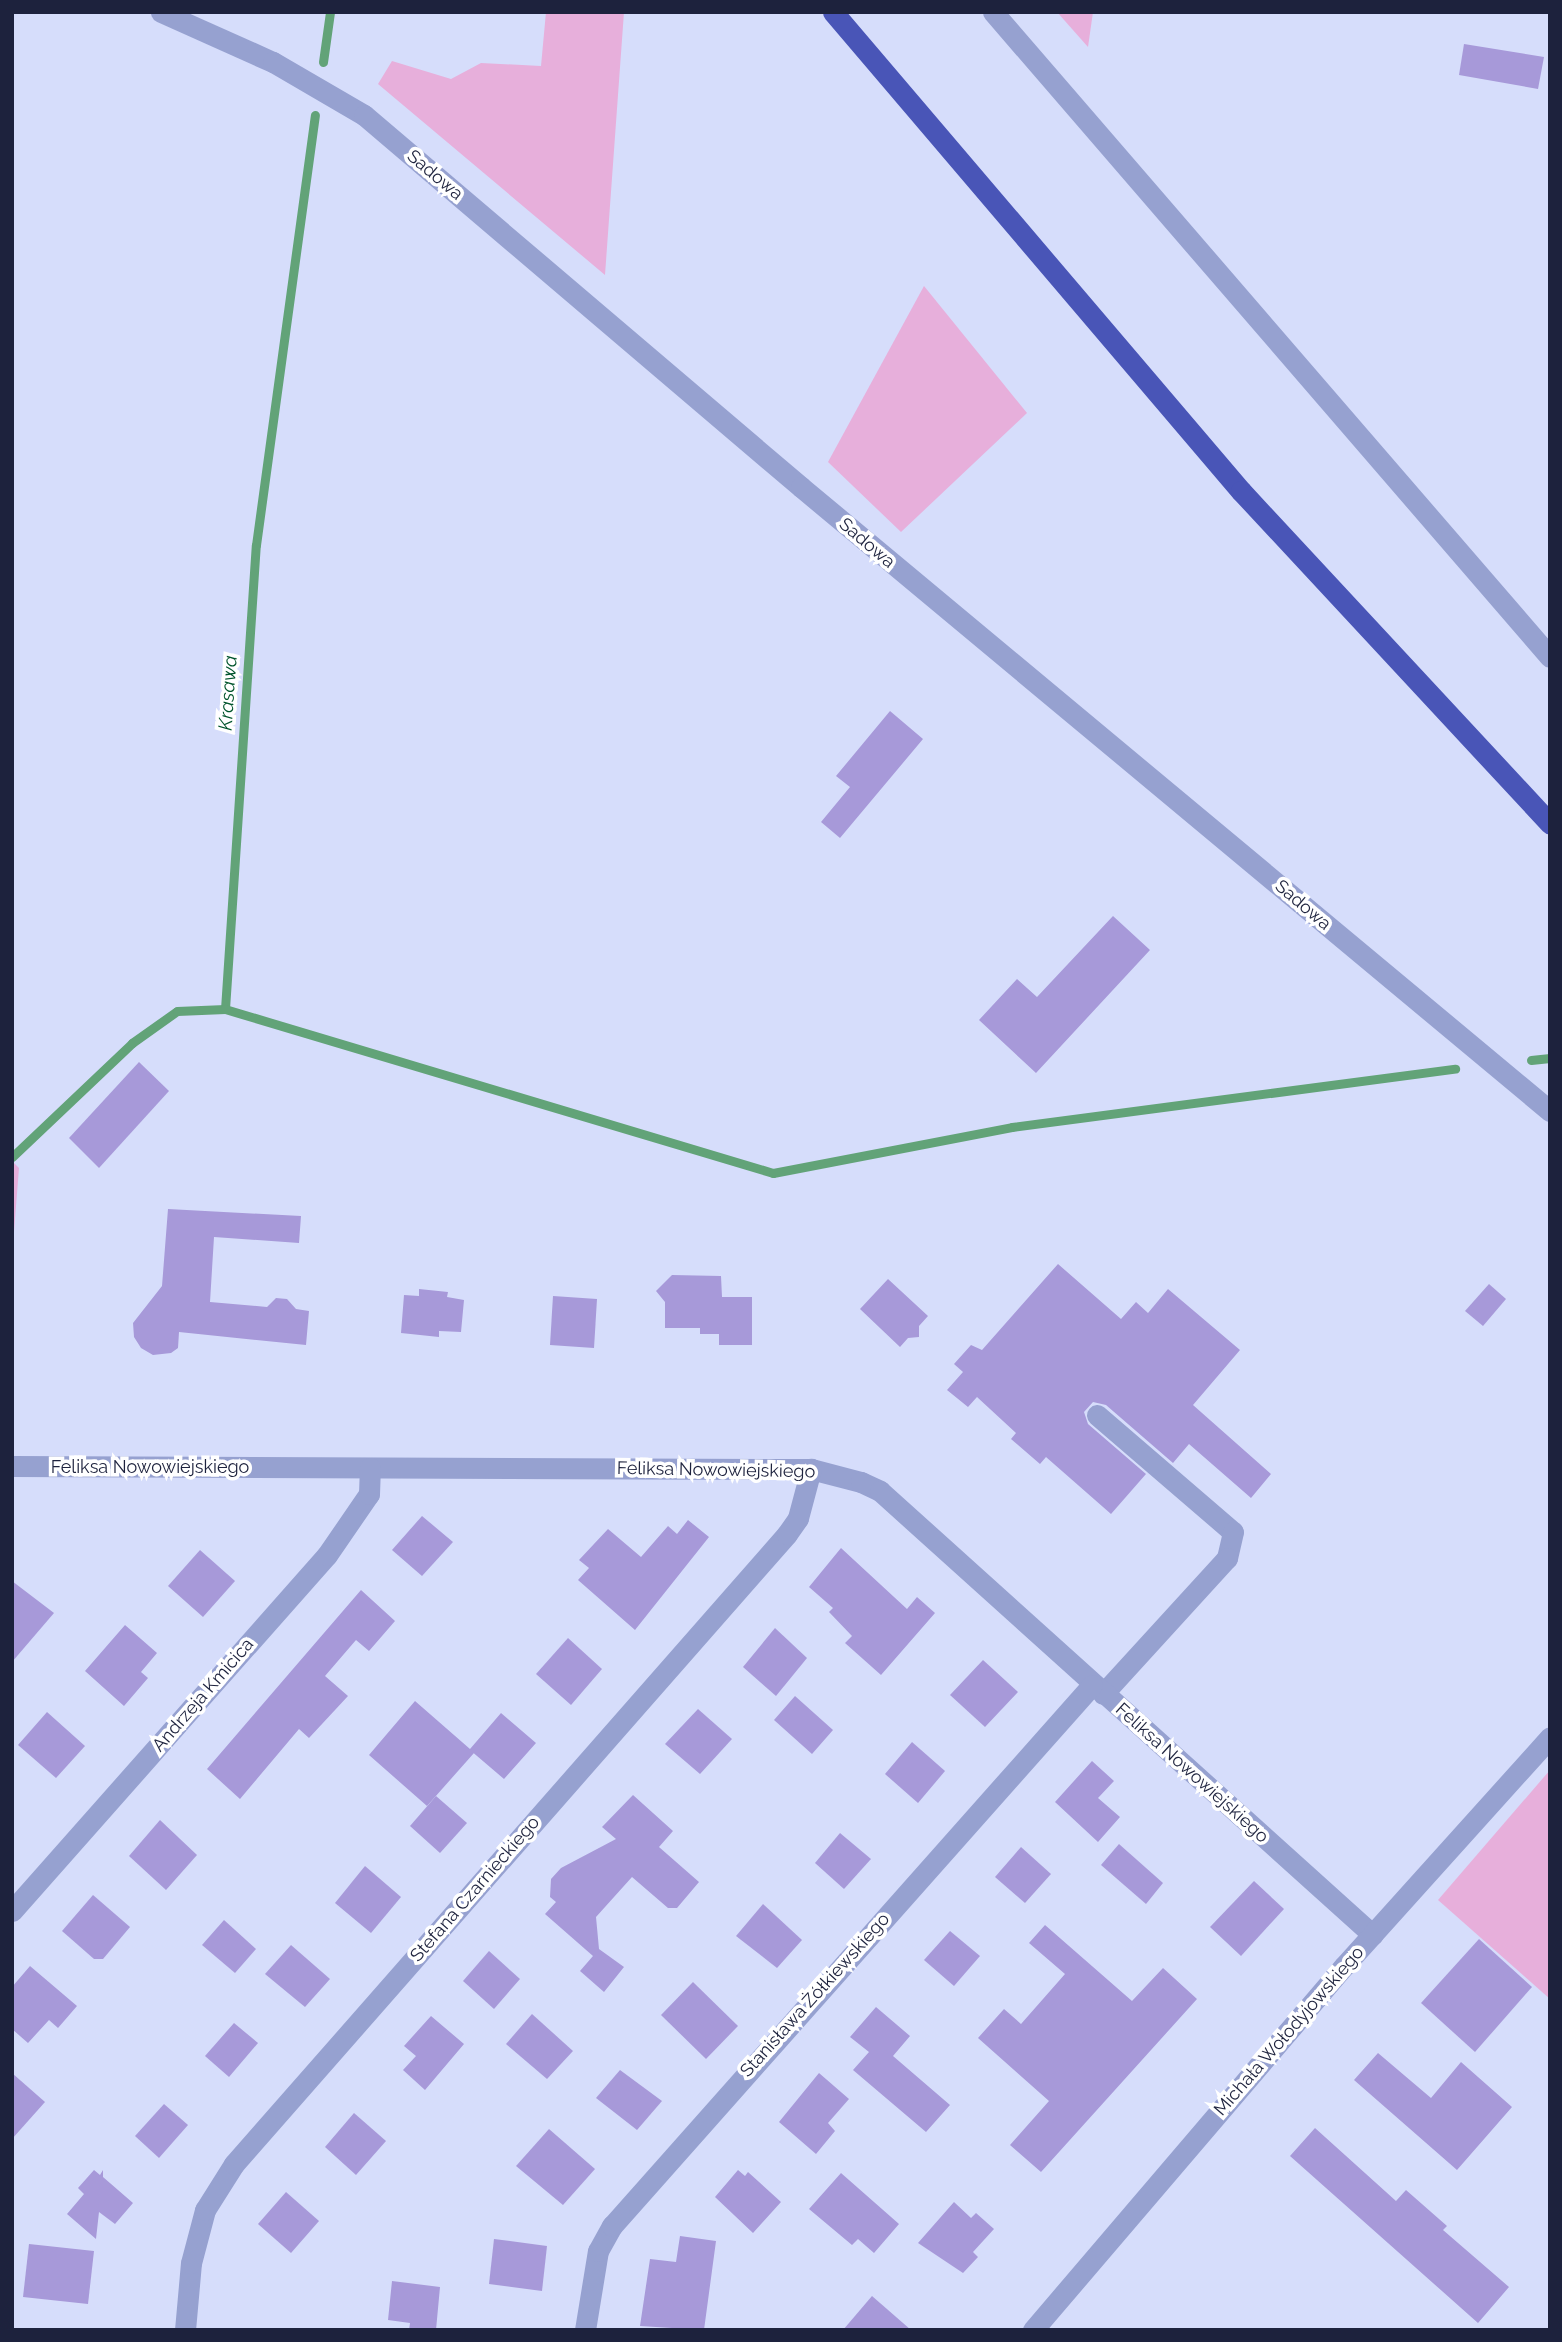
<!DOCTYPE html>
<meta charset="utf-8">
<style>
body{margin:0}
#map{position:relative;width:1562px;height:2342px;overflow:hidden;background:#d6ddfb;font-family:Raleway,sans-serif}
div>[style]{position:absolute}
.green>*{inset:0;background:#e7afdb}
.stream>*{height:9px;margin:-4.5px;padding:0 4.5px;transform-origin:4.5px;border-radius:4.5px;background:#62a378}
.building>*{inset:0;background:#a799d9}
.minor>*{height:21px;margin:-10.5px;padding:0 10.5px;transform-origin:10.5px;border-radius:10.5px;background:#96a1d0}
.highway>*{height:21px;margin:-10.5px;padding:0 10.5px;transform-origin:10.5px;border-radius:10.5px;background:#4955b7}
span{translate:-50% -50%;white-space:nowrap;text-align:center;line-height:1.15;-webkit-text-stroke:7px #fff;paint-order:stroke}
.street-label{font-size:18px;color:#1d223d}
.water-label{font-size:19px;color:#00542c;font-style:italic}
.frame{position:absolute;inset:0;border:14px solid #1d223d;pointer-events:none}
</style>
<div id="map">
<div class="green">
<i style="clip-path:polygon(546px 12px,624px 12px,605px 275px,378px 84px,392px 61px,451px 79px,481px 63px,541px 66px)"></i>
<i style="clip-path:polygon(1057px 12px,1093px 12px,1088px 47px)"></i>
<i style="clip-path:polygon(924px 286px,1027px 413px,901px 532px,828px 462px)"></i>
<i style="clip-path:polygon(12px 1161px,19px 1168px,12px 1257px)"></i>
<i style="clip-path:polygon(1550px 1770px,1550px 1999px,1438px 1900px)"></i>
</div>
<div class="stream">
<i style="left:323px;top:62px;width:50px;rotate:-82deg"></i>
<i style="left:225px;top:1009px;width:465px;rotate:-86.2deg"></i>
<i style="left:256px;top:545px;width:434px;rotate:-82.2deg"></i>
<i style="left:1531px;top:1060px;width:19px;rotate:-6deg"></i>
<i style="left:12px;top:1157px;width:166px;rotate:-43.5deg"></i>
<i style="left:132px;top:1043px;width:55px;rotate:-35.4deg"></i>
<i style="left:177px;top:1011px;width:48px;rotate:-2.4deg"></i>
<i style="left:225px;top:1009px;width:572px;rotate:16.66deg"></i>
<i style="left:773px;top:1173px;width:243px;rotate:-10.9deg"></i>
<i style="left:1012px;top:1127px;width:447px;rotate:-7.5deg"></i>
</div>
<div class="building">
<i style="clip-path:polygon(1464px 44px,1544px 57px,1538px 89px,1459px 75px)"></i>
<i style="clip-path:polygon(890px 711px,923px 739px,840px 838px,821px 822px,850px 787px,836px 776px)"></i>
<i style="clip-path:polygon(1113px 916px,1150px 950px,1036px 1073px,979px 1020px,1017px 979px,1037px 997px)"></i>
<i style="clip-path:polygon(139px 1062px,169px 1091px,99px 1168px,69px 1138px)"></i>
<i style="clip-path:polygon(168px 1209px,301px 1216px,299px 1243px,214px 1237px,210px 1302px,267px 1307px,276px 1298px,287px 1299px,296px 1309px,309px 1311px,306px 1345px,179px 1332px,178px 1348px,171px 1353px,153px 1355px,141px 1348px,134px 1337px,133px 1323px,162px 1286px)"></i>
<i style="clip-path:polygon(1058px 1264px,1121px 1319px,1136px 1302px,1148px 1313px,1168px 1289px,1240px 1350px,1193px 1405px,1271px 1474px,1251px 1498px,1189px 1444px,1173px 1463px,1106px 1405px,1093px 1402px,1084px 1412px,1088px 1424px,1146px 1474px,1111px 1514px,1046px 1457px,1040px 1464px,1011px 1439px,1016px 1433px,977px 1397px,968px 1407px,947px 1390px,963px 1372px,954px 1364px,971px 1345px,982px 1350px)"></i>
<i style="clip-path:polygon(672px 1275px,721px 1276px,722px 1297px,752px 1297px,752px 1345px,719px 1345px,719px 1334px,700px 1334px,700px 1328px,665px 1328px,665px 1302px,656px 1291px)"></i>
<i style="clip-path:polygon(888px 1279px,928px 1316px,919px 1326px,919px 1337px,908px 1338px,900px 1347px,860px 1309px)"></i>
<i style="clip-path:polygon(1489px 1284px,1506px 1299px,1483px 1326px,1465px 1311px)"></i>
<i style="clip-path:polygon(419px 1289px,448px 1292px,447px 1297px,464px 1300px,461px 1332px,439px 1331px,439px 1337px,401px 1333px,404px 1295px,419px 1296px)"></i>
<i style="clip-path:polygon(553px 1296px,597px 1299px,594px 1348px,550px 1345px)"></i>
<i style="clip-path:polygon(422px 1516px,453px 1542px,422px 1576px,392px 1550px)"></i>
<i style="clip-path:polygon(688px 1520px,709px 1537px,635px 1630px,578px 1580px,589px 1568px,579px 1560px,608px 1529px,641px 1557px,668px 1526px,677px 1534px)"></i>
<i style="clip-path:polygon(841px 1548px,907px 1609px,917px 1597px,935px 1613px,881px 1675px,845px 1643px,852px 1636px,829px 1612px,833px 1608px,809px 1587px)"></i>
<i style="clip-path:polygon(200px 1550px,235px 1581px,203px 1617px,168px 1586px)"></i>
<i style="clip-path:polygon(12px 1581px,54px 1613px,12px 1662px)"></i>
<i style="clip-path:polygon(361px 1590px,395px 1621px,369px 1651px,356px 1640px,325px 1676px,348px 1696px,309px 1738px,299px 1729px,240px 1799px,207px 1769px)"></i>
<i style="clip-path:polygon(125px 1625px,157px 1653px,141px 1672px,148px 1678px,124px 1706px,85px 1671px)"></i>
<i style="clip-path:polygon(775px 1628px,807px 1658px,776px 1696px,743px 1667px)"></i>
<i style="clip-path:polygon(568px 1638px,602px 1669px,571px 1705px,536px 1674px)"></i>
<i style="clip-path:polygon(983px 1660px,1018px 1692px,985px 1727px,950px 1695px)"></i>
<i style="clip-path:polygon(795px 1696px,833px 1730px,812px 1754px,774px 1720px)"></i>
<i style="clip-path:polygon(415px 1701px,470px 1749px,501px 1713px,536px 1743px,504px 1779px,470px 1750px,474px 1753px,427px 1806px,369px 1755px)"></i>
<i style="clip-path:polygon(698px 1709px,732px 1739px,700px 1774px,665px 1744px)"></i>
<i style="clip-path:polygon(47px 1712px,85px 1746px,56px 1778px,18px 1745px)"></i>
<i style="clip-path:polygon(912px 1742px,945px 1771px,918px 1803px,885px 1774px)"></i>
<i style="clip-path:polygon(1092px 1761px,1114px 1781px,1098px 1798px,1120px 1817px,1098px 1842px,1055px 1802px)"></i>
<i style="clip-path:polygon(633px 1795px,673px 1831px,659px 1847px,699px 1882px,677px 1908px,668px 1908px,632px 1877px,596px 1917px,599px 1949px,624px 1967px,604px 1992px,580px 1971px,593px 1956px,545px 1914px,556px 1902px,550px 1897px,551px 1879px,561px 1868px,616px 1839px,602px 1827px)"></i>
<i style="clip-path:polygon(436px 1796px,467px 1823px,440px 1853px,410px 1826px)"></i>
<i style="clip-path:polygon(160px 1820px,197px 1855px,166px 1890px,129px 1856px)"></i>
<i style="clip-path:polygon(840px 1833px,871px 1859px,844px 1889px,815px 1863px)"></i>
<i style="clip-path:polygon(1119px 1844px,1163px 1883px,1146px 1904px,1101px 1865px)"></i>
<i style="clip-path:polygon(1021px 1847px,1051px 1874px,1025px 1903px,995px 1877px)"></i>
<i style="clip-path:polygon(365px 1866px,401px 1897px,371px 1933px,335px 1903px)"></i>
<i style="clip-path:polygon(1254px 1881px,1284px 1909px,1241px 1956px,1210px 1927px)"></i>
<i style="clip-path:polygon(93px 1895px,130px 1927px,103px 1959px,94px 1959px,62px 1931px)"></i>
<i style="clip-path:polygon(763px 1904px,802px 1940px,777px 1968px,736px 1936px)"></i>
<i style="clip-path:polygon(224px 1920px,256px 1949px,235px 1973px,202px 1945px)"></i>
<i style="clip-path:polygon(1045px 1925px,1132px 2001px,1163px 1968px,1197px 1999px,1041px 2172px,1010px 2145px,1049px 2101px,978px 2038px,1004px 2009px,1021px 2024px,1065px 1974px,1029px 1943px)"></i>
<i style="clip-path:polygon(950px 1931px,980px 1956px,954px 1986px,924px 1960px)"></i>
<i style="clip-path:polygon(1479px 1939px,1532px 1987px,1475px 2052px,1421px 2003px)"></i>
<i style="clip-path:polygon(291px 1945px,330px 1979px,305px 2007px,265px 1974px)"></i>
<i style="clip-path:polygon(489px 1951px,520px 1979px,494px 2009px,463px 1981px)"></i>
<i style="clip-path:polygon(30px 1966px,77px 2006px,58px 2028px,49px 2020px,28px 2043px,12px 2029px,12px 1987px)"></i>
<i style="clip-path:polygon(693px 1982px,738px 2026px,706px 2059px,661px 2015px)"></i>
<i style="clip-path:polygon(876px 2007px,910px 2036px,893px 2056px,950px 2105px,926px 2132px,853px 2070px,869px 2052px,850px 2037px)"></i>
<i style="clip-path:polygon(532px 2014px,573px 2051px,547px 2079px,506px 2044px)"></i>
<i style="clip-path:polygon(431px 2016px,464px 2044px,425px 2090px,403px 2070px,416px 2056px,404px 2046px)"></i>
<i style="clip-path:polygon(234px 2023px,258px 2043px,229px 2077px,205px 2056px)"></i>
<i style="clip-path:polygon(1378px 2053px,1431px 2098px,1461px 2062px,1512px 2107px,1457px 2170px,1354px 2080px)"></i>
<i style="clip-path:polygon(620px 2070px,662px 2101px,637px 2130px,596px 2098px)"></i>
<i style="clip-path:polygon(12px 2073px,45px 2102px,12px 2139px)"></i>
<i style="clip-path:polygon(819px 2073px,849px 2099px,828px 2123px,835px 2131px,816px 2154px,779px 2122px)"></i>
<i style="clip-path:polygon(164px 2104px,188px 2125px,159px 2158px,135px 2136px)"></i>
<i style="clip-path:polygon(354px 2113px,386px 2141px,356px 2175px,325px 2147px)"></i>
<i style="clip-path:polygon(1315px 2128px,1396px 2201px,1406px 2190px,1447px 2226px,1443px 2230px,1509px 2287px,1478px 2323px,1290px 2156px)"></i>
<i style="clip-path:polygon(549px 2129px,595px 2169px,563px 2205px,516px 2166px)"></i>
<i style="clip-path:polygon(94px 2170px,100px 2175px,103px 2170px,103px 2177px,133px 2203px,115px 2224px,99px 2212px,96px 2239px,67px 2214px,84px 2194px,78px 2188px)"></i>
<i style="clip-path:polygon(738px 2170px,745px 2176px,748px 2172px,781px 2202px,753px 2233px,715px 2197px)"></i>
<i style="clip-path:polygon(841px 2173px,899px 2224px,874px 2253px,858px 2239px,852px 2245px,809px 2209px)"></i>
<i style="clip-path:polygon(286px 2192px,319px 2221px,291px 2253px,258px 2224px)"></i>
<i style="clip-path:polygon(954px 2202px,971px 2218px,976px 2213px,994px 2229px,973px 2252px,978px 2257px,963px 2273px,918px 2243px)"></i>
<i style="clip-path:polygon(680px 2236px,716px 2241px,704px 2330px,640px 2326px,650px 2259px,676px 2262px)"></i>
<i style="clip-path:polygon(494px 2239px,547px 2246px,542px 2291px,489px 2284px)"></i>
<i style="clip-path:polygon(29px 2244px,94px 2251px,88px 2304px,23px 2297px)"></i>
<i style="clip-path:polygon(392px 2281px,440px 2287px,436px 2330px,409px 2330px,410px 2323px,388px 2320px)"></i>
<i style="clip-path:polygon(872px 2296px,911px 2330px,843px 2330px)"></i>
</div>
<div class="minor">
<i style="left:161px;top:12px;width:123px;rotate:24.1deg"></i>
<i style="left:273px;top:62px;width:105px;rotate:30.2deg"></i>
<i style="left:364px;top:115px;width:574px;rotate:40.41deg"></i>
<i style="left:801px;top:487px;width:975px;rotate:39.8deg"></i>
<i style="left:993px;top:12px;width:852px;rotate:49.19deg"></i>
<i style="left:1097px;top:1415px;width:179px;rotate:40.7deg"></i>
<i style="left:1233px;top:1532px;width:27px;rotate:103deg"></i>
<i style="left:1227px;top:1558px;width:184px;rotate:132.4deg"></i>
<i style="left:12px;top:1466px;width:799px;rotate:0.22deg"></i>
<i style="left:811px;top:1469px;width:52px;rotate:14.6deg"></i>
<i style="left:861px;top:1482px;width:21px;rotate:25deg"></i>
<i style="left:880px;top:1491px;width:663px;rotate:42.01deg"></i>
<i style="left:12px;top:1911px;width:475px;rotate:-48.5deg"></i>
<i style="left:327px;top:1555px;width:74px;rotate:-55.5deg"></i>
<i style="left:369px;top:1494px;width:26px;rotate:-88deg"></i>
<i style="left:185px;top:2330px;width:67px;rotate:-84.9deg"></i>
<i style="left:191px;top:2263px;width:55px;rotate:-75.2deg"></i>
<i style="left:205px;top:2210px;width:54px;rotate:-57.8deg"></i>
<i style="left:234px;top:2164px;width:838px;rotate:-48.72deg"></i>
<i style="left:787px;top:1534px;width:19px;rotate:-55deg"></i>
<i style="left:798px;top:1518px;width:51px;rotate:-75.1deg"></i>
<i style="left:585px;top:2330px;width:80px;rotate:-80.7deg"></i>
<i style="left:598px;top:2251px;width:29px;rotate:-61deg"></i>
<i style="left:612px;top:2226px;width:723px;rotate:-48.42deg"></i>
<i style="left:1033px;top:2330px;width:479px;rotate:-49.5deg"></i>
<i style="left:1344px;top:1966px;width:308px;rotate:-48deg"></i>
</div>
<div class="highway">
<i style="left:833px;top:12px;width:629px;rotate:49.58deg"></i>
<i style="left:1241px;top:491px;width:454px;rotate:47.1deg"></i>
</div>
<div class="street-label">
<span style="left:435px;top:175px;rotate:40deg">Sadowa</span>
<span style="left:867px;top:543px;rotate:40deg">Sadowa</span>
<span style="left:1303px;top:905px;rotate:40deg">Sadowa</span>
<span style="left:150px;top:1467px">Feliksa Nowowiejskiego</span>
<span style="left:716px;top:1470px;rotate:1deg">Feliksa Nowowiejskiego</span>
<span style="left:203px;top:1695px;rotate:-49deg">Andrzeja Kmicica</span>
<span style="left:1192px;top:1773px;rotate:42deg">Feliksa Nowowiejskiego</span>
<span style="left:475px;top:1889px;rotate:-49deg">Stefana Czarnieckiego</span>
<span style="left:815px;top:1995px;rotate:-48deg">Stanisława Żółkiewskiego</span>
<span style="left:1289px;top:2031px;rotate:-49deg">Michała Wołodyjowskiego</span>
</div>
<div class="water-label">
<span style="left:228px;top:693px;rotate:-86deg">Krasawa</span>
</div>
<div class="frame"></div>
</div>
